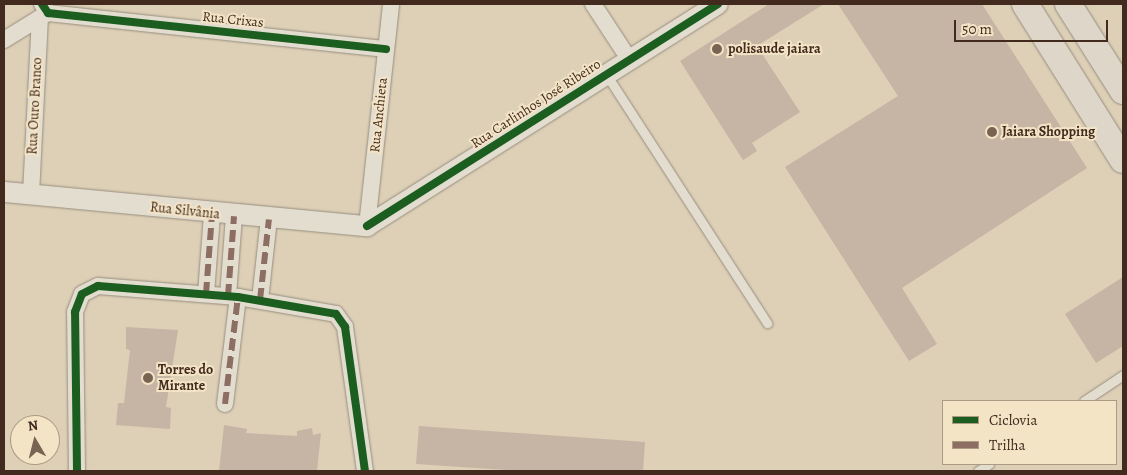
<!DOCTYPE html>
<meta charset="utf-8">
<style>
body{margin:0}
#map{position:relative;width:1127px;height:475px;overflow:hidden;background:#ddd0b7;font-family:Alegreya,serif}
div>[style]{position:absolute}
.building>*{inset:0;background:#c6b4a4}
.roads{filter:drop-shadow(0 0 1px #988d7e) drop-shadow(0 0 1px #988d7e)}
.service>*{height:9px;margin:-4.5px;padding:0 4.5px;transform-origin:4.5px;border-radius:4.5px;background:#e3ddd0}
.minor>*{height:16px;margin:-8px;padding:0 8px;transform-origin:8px;border-radius:8px;background:#e3ddd0}
.tertiary>*{height:20px;margin:-10px;padding:0 10px;transform-origin:10px;border-radius:10px;background:#e3ddd0}
.primary>*{height:26px;margin:-13px;padding:0 13px;transform-origin:13px;border-radius:13px;background:#ded7c9}
.quiet>*{height:6px;margin-top:-3px;transform-origin:0;background:repeating-linear-gradient(90deg,#8d6e63 0 12px,transparent 0 18px)}
.cycleway>*{height:8px;margin:-4px;padding:0 4px;transform-origin:4px;border-radius:4px;background:#1b5e20}
.dots>*{width:14px;height:14px;translate:-50% -50%;box-sizing:border-box;border:2px solid #f3e4c6;border-radius:50%}
span{translate:-50% -50%;white-space:nowrap;text-align:center;line-height:1.15;-webkit-text-stroke:4px #f3e4c6;paint-order:stroke}
.street-label{font-size:14px;color:#432a1f}
.poi-label{font-size:14px;color:#432a1f;font-weight:700}
.left{translate:0 -50%;text-align:left}
.frame{position:absolute;inset:0;border:5px solid #432a1f;pointer-events:none}
.legend{position:absolute;left:942px;top:400px;width:175px;height:65px;box-sizing:border-box;background:#f3e4c6;border:1px solid #ad9a83;margin:0;padding:6px 9px;list-style:none;font-size:15px;color:#432a1f}
.legend li{display:flex;align-items:center;gap:10px;height:25px}
.legend b{width:25px;border:1px solid #ad9a83}
.north{position:absolute;left:10px;top:415px;width:50px;height:50px;box-sizing:border-box;background:#f3e4c6;border:1px solid #ad9a83;border-radius:50%;rotate:352deg;font-size:14px;font-weight:700;line-height:20px;text-align:center;color:#432a1f}
.north::after{content:'';display:block;margin:auto;width:18px;height:22px;background:#796454;clip-path:polygon(50% 0,100% 100%,50% 72%,0 100%)}
.scale{position:absolute;left:954px;top:20px;width:154px;height:22px;box-sizing:border-box;border:2px solid #432a1f;border-top:0;padding-left:6px;font-size:15px;line-height:18px;white-space:nowrap;color:#432a1f;-webkit-text-stroke:4px #f3e4c6;paint-order:stroke}
</style>
<div id="map">
<div class="building">
<i style="clip-path:polygon(769px 4px,824px 4px,757px 46px,800px 112px,752px 143px,757px 151px,743px 160px,680px 61px)"></i>
<i style="clip-path:polygon(838px 4px,982px 4px,1087px 168px,902px 288px,937px 344px,909px 361px,785px 167px,898px 96px)"></i>
<i style="clip-path:polygon(1123px 277px,1123px 346px,1096px 363px,1065px 314px)"></i>
<i style="clip-path:polygon(126px 327px,178px 330px,166px 407px,171px 408px,170px 429px,116px 425px,118px 403px,124px 403px,130px 350px,126px 349px)"></i>
<i style="clip-path:polygon(224px 425px,247px 429px,246px 433px,297px 436px,297px 431px,312px 428px,313px 435px,321px 433px,317px 471px,219px 471px)"></i>
<i style="clip-path:polygon(419px 426px,645px 442px,643px 471px,520px 471px,416px 464px)"></i>
</div>
<div class="roads">
<div class="service">
<i style="left:606px;top:74px;width:297px;rotate:57.1deg"></i>
<i style="left:1084px;top:401px;width:47px;rotate:-33.7deg"></i>
<i style="left:978px;top:471px;width:13px;rotate:-32deg"></i>
</div>
<div class="minor">
<i style="left:42px;top:4px;width:11px;rotate:56deg"></i>
<i style="left:48px;top:13px;width:340px;rotate:6.1deg"></i>
<i style="left:593px;top:4px;width:66px;rotate:56.8deg"></i>
<i style="left:4px;top:40px;width:49px;rotate:-31.8deg"></i>
<i style="left:31px;top:194px;width:176px;rotate:-87.1deg"></i>
<i style="left:367px;top:226px;width:223px;rotate:-83.8deg"></i>
<i style="left:206px;top:294px;width:80px;rotate:-85.7deg"></i>
<i style="left:228px;top:296px;width:80px;rotate:-85.7deg"></i>
<i style="left:260px;top:300px;width:81px;rotate:-83.7deg"></i>
<i style="left:225px;top:404px;width:108px;rotate:-83.1deg"></i>
<i style="left:77px;top:471px;width:159px;rotate:-90.7deg"></i>
<i style="left:75px;top:312px;width:19px;rotate:-69deg"></i>
<i style="left:82px;top:294px;width:18px;rotate:-27deg"></i>
<i style="left:98px;top:286px;width:140px;rotate:4.5deg"></i>
<i style="left:238px;top:297px;width:99px;rotate:9.8deg"></i>
<i style="left:336px;top:314px;width:16px;rotate:55deg"></i>
<i style="left:345px;top:327px;width:145px;rotate:82.1deg"></i>
</div>
<div class="tertiary">
<i style="left:4px;top:192px;width:365px;rotate:5.4deg"></i>
<i style="left:367px;top:226px;width:415px;rotate:-32.3deg"></i>
</div>
<div class="primary">
<i style="left:1025px;top:4px;width:184px;rotate:57.9deg"></i>
<i style="left:1068px;top:4px;width:103px;rotate:57.7deg"></i>
</div>
</div>
<div class="quiet">
<i style="left:206px;top:294px;width:80px;rotate:-85.7deg"></i>
<i style="left:228px;top:296px;width:80px;rotate:-85.7deg"></i>
<i style="left:260px;top:300px;width:81px;rotate:-83.7deg"></i>
<i style="left:225px;top:404px;width:108px;rotate:-83.1deg"></i>
</div>
<div class="cycleway">
<i style="left:42px;top:4px;width:11px;rotate:56deg"></i>
<i style="left:48px;top:13px;width:340px;rotate:6.1deg"></i>
<i style="left:367px;top:226px;width:415px;rotate:-32.3deg"></i>
<i style="left:77px;top:471px;width:159px;rotate:-90.7deg"></i>
<i style="left:75px;top:312px;width:19px;rotate:-69deg"></i>
<i style="left:82px;top:294px;width:18px;rotate:-27deg"></i>
<i style="left:98px;top:286px;width:140px;rotate:4.5deg"></i>
<i style="left:238px;top:297px;width:99px;rotate:9.8deg"></i>
<i style="left:336px;top:314px;width:16px;rotate:55deg"></i>
<i style="left:345px;top:327px;width:145px;rotate:82.1deg"></i>
</div>
<div class="dots">
<i style="left:717px;top:49px;background:#796454"></i>
<i style="left:992px;top:132px;background:#796454"></i>
<i style="left:148px;top:378px;background:#796454"></i>
</div>
<div class="street-label">
<span style="left:233px;top:20px;rotate:6deg">Rua Crixas</span>
<span style="left:536px;top:104px;rotate:-33deg">Rua Carlinhos José Ribeiro</span>
<span style="left:35px;top:106px;rotate:-87deg">Rua Ouro Branco</span>
<span style="left:379px;top:115px;rotate:-84deg">Rua Anchieta</span>
<span style="left:185px;top:211px;rotate:6deg">Rua Silvânia</span>
</div>
<div class="poi-label">
<span class="left" style="left:728px;top:49px">polisaude jaiara</span>
<span class="left" style="left:1002px;top:132px">Jaiara Shopping</span>
<span class="left" style="left:158px;top:378px">Torres do<br>Mirante</span>
</div>
<div class="frame"></div>
<ul class="legend">
<li><b style="height:6px;background:#1b5e20"></b>Ciclovia</li>
<li><b style="height:6px;background:#8d6e63"></b>Trilha</li>
</ul>
<div class="north">N</div>
<div class="scale">50 m</div>
</div>
